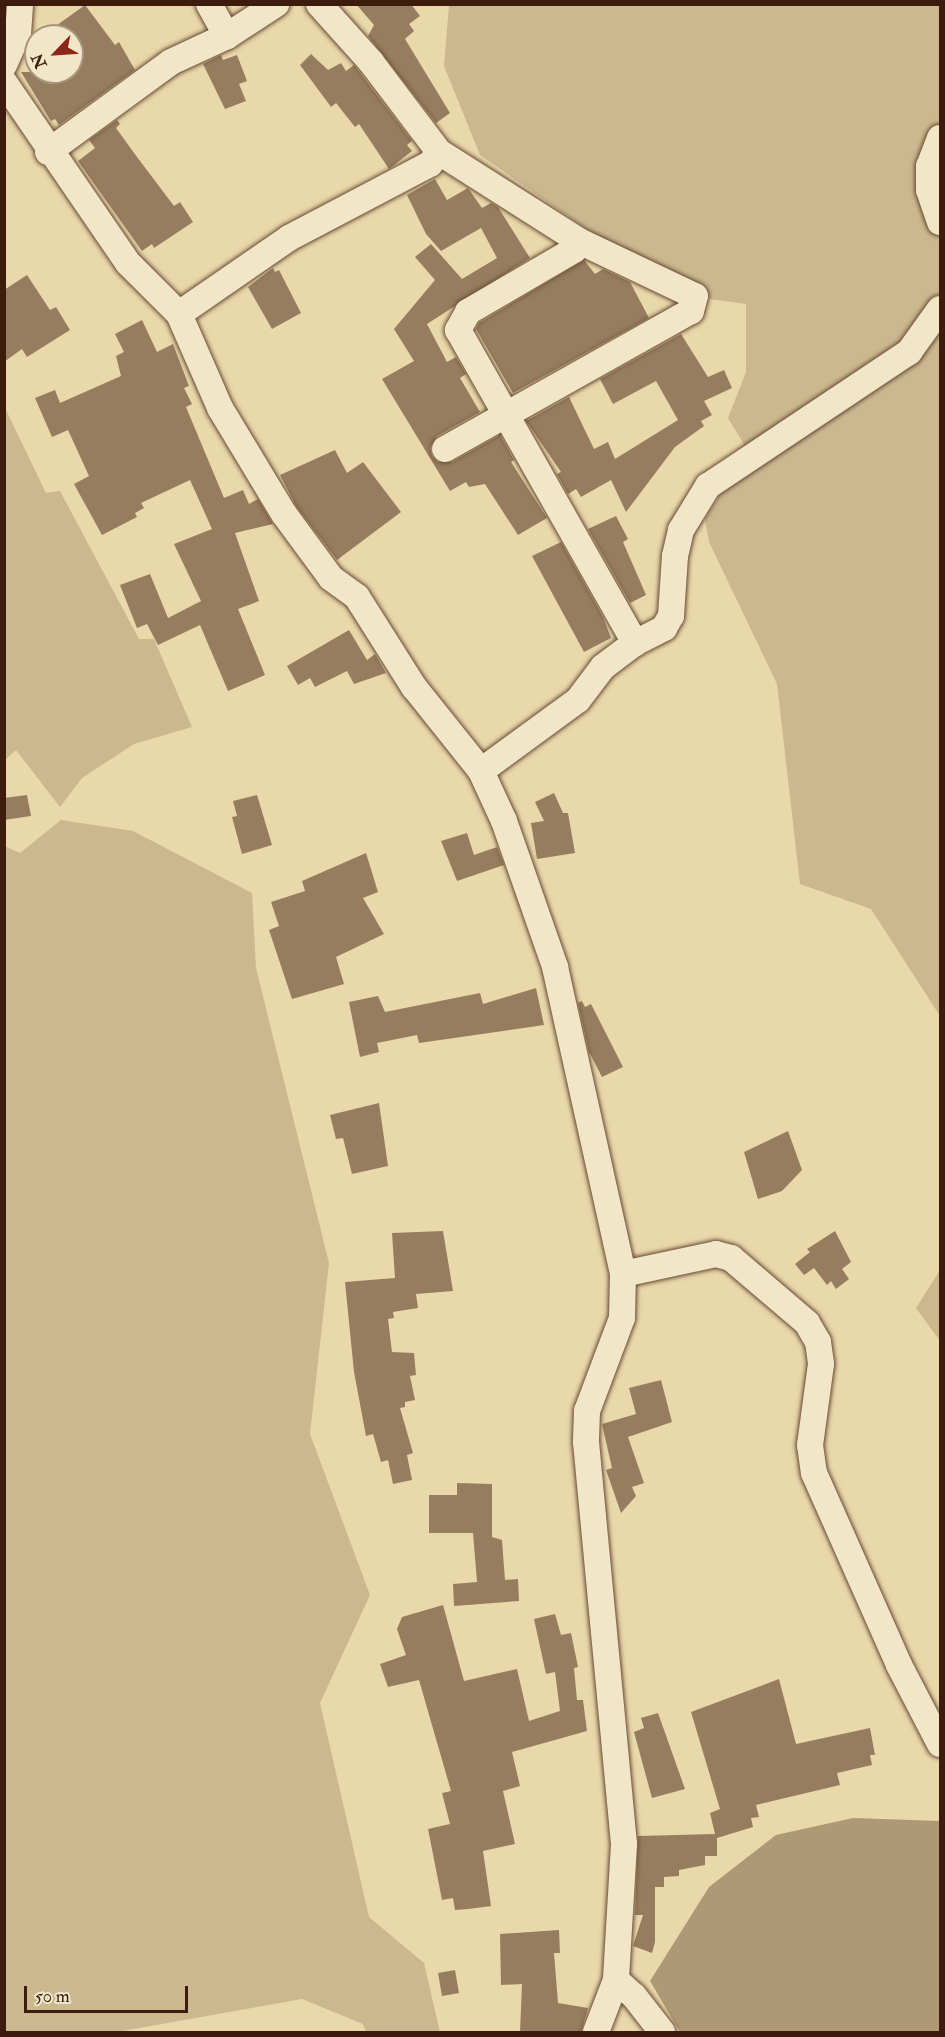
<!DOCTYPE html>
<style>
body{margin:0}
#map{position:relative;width:945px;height:2037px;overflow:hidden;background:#e9d8aa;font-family:"IM FELL Double Pica",serif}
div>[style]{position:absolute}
.green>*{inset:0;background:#ccb88f}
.water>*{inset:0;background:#af9875}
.building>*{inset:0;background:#967d5f}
.roads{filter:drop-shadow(0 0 2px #684a34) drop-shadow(0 0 2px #684a34)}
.street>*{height:26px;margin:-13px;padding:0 13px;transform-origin:13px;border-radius:13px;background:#f1e6c8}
span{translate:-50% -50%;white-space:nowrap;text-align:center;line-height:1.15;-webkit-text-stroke:6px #f1e6c8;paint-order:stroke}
.frame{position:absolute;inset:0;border:6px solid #3d1b0d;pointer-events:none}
.north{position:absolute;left:24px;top:24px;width:60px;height:60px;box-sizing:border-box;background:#f1e6c8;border:2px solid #a9957d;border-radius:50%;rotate:245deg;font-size:16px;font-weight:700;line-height:24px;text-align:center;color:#3d1b0d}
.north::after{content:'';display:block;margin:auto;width:21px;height:27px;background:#8f2418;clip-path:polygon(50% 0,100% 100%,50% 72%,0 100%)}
.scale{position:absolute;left:24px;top:1986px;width:164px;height:27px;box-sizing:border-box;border:3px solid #3d1b0d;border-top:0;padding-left:8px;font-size:18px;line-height:21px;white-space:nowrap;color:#3d1b0d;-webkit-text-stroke:4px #f1e6c8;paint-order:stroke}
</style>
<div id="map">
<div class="green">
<i style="clip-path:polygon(449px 5px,940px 5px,940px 128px,925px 191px,940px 237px,940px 296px,933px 313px,906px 349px,748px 451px,728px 418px,746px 372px,746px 304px,710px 299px,588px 230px,480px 155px,444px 66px)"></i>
<i style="clip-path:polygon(940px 326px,940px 1016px,871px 909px,800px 884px,777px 684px,709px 542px,705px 519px,724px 488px)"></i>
<i style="clip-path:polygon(5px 408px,46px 493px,60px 491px,139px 639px,154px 639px,192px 727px,134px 744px,82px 778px,60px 807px,16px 750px,5px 760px)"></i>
<i style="clip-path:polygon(61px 820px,133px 831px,252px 893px,256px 968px,329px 1263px,310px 1434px,370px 1595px,320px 1703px,369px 1917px,424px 1963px,440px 2032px,366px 2032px,363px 2024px,302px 1999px,117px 2032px,5px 2032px,4px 846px,20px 853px)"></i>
<i style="clip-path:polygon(940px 1270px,940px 1341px,916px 1308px)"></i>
</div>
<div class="water">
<i style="clip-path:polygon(853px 1818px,940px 1821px,940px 2032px,680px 2032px,650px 1981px,709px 1887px,776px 1835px)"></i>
</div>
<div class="building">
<i style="clip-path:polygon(356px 4px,411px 4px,420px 16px,409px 24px,414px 31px,405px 39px,450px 113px,436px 123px,368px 36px,374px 25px)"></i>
<i style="clip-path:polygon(85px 5px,115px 45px,119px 42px,135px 70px,59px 125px,55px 119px,51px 121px,21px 72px,72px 72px,72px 36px,42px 36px)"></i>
<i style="clip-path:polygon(311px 54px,328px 70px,341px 63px,346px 71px,354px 65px,412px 141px,407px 145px,412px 151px,389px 169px,359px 124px,355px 127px,336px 103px,331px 107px,300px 65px)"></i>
<i style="clip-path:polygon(221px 55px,223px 60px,237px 55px,247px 81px,239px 84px,246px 101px,225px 109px,203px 64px)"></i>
<i style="clip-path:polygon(117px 120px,120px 124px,116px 128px,137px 157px,174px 206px,180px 202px,193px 222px,154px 248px,152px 244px,142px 251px,78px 161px,95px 148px,89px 140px)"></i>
<i style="clip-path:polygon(435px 179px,447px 200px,468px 188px,482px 208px,491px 203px,498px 207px,530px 258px,427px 324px,447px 362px,456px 357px,466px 374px,460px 378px,480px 412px,437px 436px,430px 448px,432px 456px,438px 462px,452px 462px,500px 435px,514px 460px,511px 462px,547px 518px,518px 535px,485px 484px,469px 487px,466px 482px,450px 491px,382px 379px,414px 361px,394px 329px,435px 280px,415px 257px,431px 244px,462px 279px,497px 258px,481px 228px,441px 251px,426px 234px,407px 195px)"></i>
<i style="clip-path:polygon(584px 260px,595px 274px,603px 269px,630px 282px,649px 318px,513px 393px,476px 329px,479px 323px)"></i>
<i style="clip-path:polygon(273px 268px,275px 272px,279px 270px,301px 313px,272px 329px,248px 287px)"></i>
<i style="clip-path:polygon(27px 275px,50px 310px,56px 307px,70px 330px,27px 357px,22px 349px,4px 362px,4px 290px)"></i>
<i style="clip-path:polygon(142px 320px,157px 352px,173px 344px,189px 386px,184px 388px,192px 404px,186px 407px,224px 498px,243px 490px,249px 504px,258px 499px,273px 524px,235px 533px,259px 601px,238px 609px,265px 675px,228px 691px,200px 625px,158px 645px,147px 624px,137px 628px,120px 585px,150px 574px,168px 618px,201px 601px,174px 544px,212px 529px,190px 480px,141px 503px,144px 508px,135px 513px,137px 517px,102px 535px,74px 484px,89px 476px,68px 430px,52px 437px,35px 398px,55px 390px,60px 403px,121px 376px,116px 356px,124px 352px,115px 334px)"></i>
<i style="clip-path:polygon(681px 334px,708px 377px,724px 370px,732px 388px,704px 401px,712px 415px,701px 421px,704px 426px,675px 447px,626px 512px,611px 480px,581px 497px,576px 489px,568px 494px,557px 474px,561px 472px,526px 421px,569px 397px,594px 449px,608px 442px,615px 459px,678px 420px,656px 381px,613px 404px,600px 379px)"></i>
<i style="clip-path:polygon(335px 450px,347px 473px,363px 462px,401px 512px,337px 560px,296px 506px,280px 475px)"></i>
<i style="clip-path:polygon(616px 516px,628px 539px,623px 542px,646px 595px,630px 603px,588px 529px)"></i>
<i style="clip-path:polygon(561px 542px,603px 617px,611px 638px,584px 652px,532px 556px)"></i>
<i style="clip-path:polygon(349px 630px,367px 660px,375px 654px,386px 673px,354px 684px,347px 671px,315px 687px,310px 678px,298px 685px,287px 666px)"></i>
<i style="clip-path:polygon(554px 793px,563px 813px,568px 813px,575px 853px,537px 859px,531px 823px,544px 821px,535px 802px)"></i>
<i style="clip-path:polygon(27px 795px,31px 816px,4px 820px,4px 798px)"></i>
<i style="clip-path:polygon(257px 795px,272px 845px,242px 854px,232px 817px,237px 816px,233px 801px)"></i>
<i style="clip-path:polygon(467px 833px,474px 855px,497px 847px,504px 865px,457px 881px,441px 841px)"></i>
<i style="clip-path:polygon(366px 853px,378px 892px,363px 898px,384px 934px,336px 957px,344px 984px,292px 999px,269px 930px,279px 926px,271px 902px,305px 891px,302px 881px)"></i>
<i style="clip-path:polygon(536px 988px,544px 1025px,419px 1043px,417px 1035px,377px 1043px,379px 1052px,360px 1057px,349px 1002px,378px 996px,385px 1012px,480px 993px,483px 1004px)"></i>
<i style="clip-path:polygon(582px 1001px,585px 1007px,591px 1004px,623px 1067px,602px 1077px,589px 1052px,578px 1003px)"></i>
<i style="clip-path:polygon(379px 1103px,388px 1166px,352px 1174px,343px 1138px,336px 1139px,330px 1115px)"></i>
<i style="clip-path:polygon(788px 1131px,802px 1170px,782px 1191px,758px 1199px,744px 1152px)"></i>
<i style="clip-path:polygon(443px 1231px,453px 1291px,416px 1294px,418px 1308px,393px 1312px,394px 1318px,388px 1319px,392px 1352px,414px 1353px,416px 1375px,410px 1376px,415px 1400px,405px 1402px,405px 1407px,400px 1408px,413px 1453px,407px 1455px,412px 1480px,393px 1484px,388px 1460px,381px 1462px,373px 1434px,366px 1436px,354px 1372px,345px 1282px,395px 1278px,392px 1233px)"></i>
<i style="clip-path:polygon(835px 1231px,851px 1262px,842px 1269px,849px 1279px,836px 1289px,831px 1281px,827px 1285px,814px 1268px,804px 1275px,795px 1264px,810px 1252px,807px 1249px)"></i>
<i style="clip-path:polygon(661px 1380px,672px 1422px,628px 1437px,644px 1483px,632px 1487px,636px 1496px,621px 1513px,606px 1470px,612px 1468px,602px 1424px,636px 1414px,629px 1388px)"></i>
<i style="clip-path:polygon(457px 1483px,492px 1484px,492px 1537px,502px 1540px,505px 1580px,518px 1579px,519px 1601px,454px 1606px,453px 1584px,477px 1582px,473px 1533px,429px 1533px,429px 1495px,457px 1495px)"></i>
<i style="clip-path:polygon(443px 1605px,464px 1681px,517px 1669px,529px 1721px,560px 1711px,555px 1672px,546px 1674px,534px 1619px,555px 1614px,561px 1635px,571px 1633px,578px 1667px,574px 1668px,577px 1700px,583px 1700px,587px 1731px,512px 1752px,520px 1786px,503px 1791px,515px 1844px,483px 1851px,491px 1906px,468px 1909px,455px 1910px,453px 1898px,442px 1900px,428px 1829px,450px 1824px,442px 1793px,451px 1791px,419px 1680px,388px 1687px,380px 1664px,406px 1655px,397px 1629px,402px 1617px)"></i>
<i style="clip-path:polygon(779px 1679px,796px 1744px,870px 1728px,875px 1755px,870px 1755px,872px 1765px,837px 1773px,840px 1785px,756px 1805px,759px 1817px,751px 1818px,753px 1827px,717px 1838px,717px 1856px,705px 1856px,705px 1865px,679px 1870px,679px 1876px,664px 1877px,664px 1887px,655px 1887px,655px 1942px,652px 1953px,633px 1946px,643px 1915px,635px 1915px,638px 1836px,715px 1834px,710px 1813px,720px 1809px,691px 1712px)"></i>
<i style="clip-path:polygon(658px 1713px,685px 1789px,652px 1798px,634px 1732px,644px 1728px,641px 1718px)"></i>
<i style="clip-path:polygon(559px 1930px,560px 1953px,554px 1953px,558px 2003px,588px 2008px,581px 2032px,520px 2032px,522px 1984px,501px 1985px,500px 1934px)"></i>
<i style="clip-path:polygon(455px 1970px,459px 1993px,442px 1996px,438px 1973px)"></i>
</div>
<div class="roads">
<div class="street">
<i style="left:209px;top:4px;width:37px;rotate:61deg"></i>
<i style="left:319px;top:4px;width:78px;rotate:48.1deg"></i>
<i style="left:371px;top:62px;width:113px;rotate:52.9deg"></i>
<i style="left:439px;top:152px;width:166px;rotate:32.4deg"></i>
<i style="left:579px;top:241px;width:128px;rotate:25.4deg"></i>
<i style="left:695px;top:296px;width:16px;rotate:105deg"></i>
<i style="left:691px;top:311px;width:282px;rotate:150.7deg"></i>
<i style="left:4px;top:65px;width:34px;rotate:-66deg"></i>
<i style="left:18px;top:34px;width:30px;rotate:-86deg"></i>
<i style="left:4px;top:82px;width:219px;rotate:55.6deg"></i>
<i style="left:128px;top:263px;width:72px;rotate:45deg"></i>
<i style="left:179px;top:314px;width:103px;rotate:66.4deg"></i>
<i style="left:220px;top:408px;width:124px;rotate:58.9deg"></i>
<i style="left:284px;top:514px;width:79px;rotate:53.7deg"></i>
<i style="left:331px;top:578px;width:32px;rotate:36deg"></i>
<i style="left:357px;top:597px;width:107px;rotate:57.7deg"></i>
<i style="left:414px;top:687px;width:107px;rotate:51.4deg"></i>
<i style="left:481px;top:771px;width:55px;rotate:65.3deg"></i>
<i style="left:504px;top:821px;width:155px;rotate:70.7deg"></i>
<i style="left:555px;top:967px;width:314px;rotate:77.5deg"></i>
<i style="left:623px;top:1274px;width:44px;rotate:91.3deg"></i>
<i style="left:622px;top:1318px;width:99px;rotate:110.6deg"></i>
<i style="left:587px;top:1411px;width:31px;rotate:92deg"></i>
<i style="left:586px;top:1442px;width:404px;rotate:84.6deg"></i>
<i style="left:624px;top:1844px;width:136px;rotate:93.4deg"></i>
<i style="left:616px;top:1980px;width:56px;rotate:111deg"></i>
<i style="left:940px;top:138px;width:30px;rotate:111deg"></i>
<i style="left:929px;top:166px;width:24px;rotate:90deg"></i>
<i style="left:929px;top:190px;width:34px;rotate:71deg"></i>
<i style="left:48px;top:152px;width:152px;rotate:-36.2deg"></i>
<i style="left:171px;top:62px;width:62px;rotate:-24.9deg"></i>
<i style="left:227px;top:36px;width:59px;rotate:-33.1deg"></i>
<i style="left:579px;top:241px;width:10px;rotate:119deg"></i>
<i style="left:574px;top:250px;width:123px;rotate:149.7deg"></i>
<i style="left:468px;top:312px;width:21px;rotate:119deg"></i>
<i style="left:458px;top:330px;width:360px;rotate:60.5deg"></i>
<i style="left:179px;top:314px;width:134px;rotate:-34.6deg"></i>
<i style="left:289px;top:238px;width:159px;rotate:-27.7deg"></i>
<i style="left:430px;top:164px;width:15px;rotate:-53deg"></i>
<i style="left:481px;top:771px;width:120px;rotate:-36.2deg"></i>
<i style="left:578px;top:700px;width:41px;rotate:-52.9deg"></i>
<i style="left:603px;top:667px;width:40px;rotate:-37deg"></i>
<i style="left:635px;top:643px;width:33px;rotate:-27deg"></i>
<i style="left:664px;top:628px;width:14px;rotate:-60deg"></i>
<i style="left:671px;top:616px;width:60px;rotate:-86.2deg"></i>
<i style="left:675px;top:556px;width:27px;rotate:-77deg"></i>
<i style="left:681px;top:530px;width:52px;rotate:-58.5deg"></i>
<i style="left:708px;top:486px;width:242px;rotate:-33.7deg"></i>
<i style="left:909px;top:352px;width:53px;rotate:-54.2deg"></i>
<i style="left:623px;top:1274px;width:95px;rotate:-12.1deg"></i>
<i style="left:716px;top:1254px;width:16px;rotate:15deg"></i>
<i style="left:731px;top:1258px;width:100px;rotate:40.5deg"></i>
<i style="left:807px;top:1323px;width:22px;rotate:60deg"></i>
<i style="left:818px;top:1342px;width:22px;rotate:82deg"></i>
<i style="left:821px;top:1364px;width:82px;rotate:97.7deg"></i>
<i style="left:810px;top:1445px;width:28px;rotate:82deg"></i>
<i style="left:814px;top:1473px;width:210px;rotate:66.1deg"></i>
<i style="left:899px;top:1665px;width:89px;rotate:62.6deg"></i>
<i style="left:616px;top:1980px;width:24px;rotate:42deg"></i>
<i style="left:634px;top:1996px;width:46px;rotate:52.1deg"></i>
</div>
</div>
<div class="frame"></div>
<div class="north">N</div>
<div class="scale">50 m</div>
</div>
